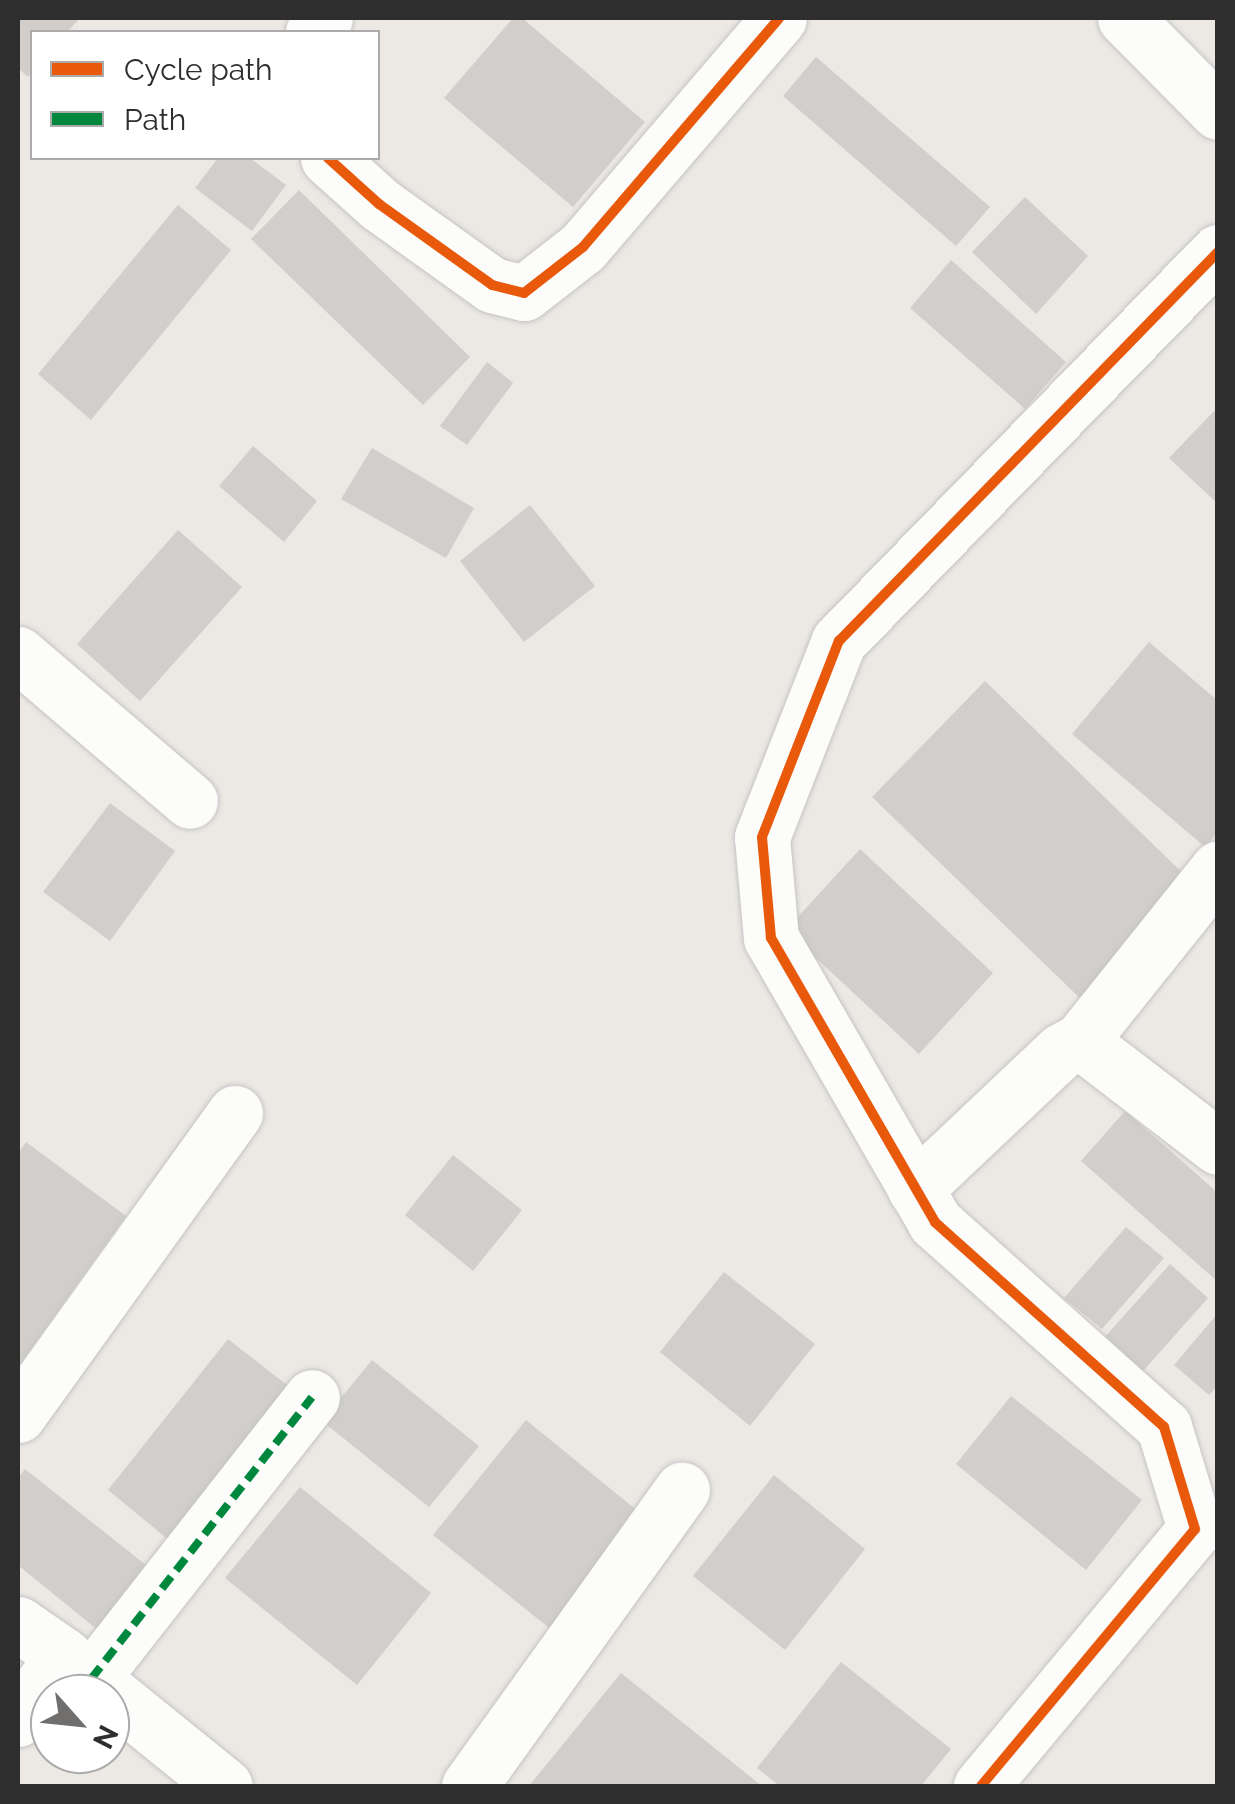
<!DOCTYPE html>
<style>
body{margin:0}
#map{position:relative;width:1235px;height:1804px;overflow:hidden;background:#ece8e4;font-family:Raleway,sans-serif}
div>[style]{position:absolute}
.building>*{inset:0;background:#d1cecb}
.roads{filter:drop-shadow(0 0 2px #c5c4c5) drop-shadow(0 0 2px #c5c4c5)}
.minor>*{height:55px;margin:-27.5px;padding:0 27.5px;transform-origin:27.5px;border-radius:27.5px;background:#fcfcfb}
.quiet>*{height:8px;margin-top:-4px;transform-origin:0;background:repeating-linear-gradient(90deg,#00873e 0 15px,transparent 0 23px)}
.cycleway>*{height:10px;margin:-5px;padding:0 5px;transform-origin:5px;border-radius:5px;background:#e8590c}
span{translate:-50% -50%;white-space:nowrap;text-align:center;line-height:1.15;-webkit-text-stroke:8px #fff;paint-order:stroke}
.frame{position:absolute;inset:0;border:20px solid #2e2e2e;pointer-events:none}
.legend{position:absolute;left:30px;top:30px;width:350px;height:130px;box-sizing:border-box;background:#fff;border:2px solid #ababab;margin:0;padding:12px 18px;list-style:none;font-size:30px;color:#2e2e2e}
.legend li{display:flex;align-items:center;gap:20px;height:50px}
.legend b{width:50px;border:2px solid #ababab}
.north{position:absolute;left:30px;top:1674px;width:100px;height:100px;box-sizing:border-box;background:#fff;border:2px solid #ababab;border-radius:50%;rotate:117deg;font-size:28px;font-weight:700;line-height:40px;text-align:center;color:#2e2e2e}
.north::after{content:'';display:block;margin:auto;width:35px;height:45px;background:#706f6e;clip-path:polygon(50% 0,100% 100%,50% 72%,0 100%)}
</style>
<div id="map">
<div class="building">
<i style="clip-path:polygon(18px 18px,80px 18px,67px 32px,32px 32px,32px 72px,28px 77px,18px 68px)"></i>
<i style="clip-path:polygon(513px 18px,522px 18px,645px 122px,573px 207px,444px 98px)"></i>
<i style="clip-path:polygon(816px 57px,990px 207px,956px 246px,783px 96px)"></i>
<i style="clip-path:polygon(218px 158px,250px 158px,286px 185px,252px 231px,195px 188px)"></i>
<i style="clip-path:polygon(299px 190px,470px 357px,423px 405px,251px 239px)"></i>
<i style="clip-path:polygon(1025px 197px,1088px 256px,1036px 314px,972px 252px)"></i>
<i style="clip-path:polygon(178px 205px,231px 250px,91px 420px,38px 374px)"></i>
<i style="clip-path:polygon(951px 260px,1066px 362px,1025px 409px,910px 308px)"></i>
<i style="clip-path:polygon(487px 362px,513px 383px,467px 445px,440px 426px)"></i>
<i style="clip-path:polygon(1218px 407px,1218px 504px,1169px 458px)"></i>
<i style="clip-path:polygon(253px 446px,317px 501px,284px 542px,219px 486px)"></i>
<i style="clip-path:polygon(372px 448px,474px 508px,446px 558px,341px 499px)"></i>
<i style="clip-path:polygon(530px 505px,595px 586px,524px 642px,460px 561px)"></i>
<i style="clip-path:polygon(178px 530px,242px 587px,140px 701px,77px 644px)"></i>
<i style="clip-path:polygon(1149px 642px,1218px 701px,1218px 832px,1205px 847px,1072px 734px)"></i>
<i style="clip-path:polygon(985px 681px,1197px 887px,1085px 1003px,872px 797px)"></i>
<i style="clip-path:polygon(110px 803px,175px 851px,110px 941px,43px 892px)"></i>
<i style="clip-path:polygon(860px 849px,993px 973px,919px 1054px,786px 930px)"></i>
<i style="clip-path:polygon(1125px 1111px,1218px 1193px,1218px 1282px,1081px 1161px)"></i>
<i style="clip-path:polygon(26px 1142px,126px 1216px,18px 1367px,18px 1153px)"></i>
<i style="clip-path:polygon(453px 1155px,522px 1210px,473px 1271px,405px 1215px)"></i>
<i style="clip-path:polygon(1126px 1227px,1164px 1258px,1102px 1329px,1064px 1298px)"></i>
<i style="clip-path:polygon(1170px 1264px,1208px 1298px,1143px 1371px,1105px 1337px)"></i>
<i style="clip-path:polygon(724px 1272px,815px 1344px,750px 1426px,660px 1352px)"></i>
<i style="clip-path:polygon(1218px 1313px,1218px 1385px,1209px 1395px,1174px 1365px)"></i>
<i style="clip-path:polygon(228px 1339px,297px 1393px,176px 1546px,108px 1490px)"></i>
<i style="clip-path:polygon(372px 1360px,479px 1446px,429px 1507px,322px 1421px)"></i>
<i style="clip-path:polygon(1011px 1396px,1142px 1500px,1086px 1570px,956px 1464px)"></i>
<i style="clip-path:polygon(526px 1420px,645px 1517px,553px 1631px,433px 1535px)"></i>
<i style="clip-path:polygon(25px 1469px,156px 1573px,105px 1636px,18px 1565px,18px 1478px)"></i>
<i style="clip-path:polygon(774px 1475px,865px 1549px,785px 1650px,693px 1576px)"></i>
<i style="clip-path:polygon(300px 1487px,431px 1593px,357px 1685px,225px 1578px)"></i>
<i style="clip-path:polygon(841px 1662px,951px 1749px,921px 1786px,780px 1786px,757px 1768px)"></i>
<i style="clip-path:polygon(621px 1673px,762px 1786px,529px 1786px)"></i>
</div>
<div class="roads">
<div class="minor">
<i style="left:1125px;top:18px;width:132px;rotate:45.3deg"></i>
<i style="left:313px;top:32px;width:18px;rotate:-49deg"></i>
<i style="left:328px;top:158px;width:69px;rotate:42deg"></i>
<i style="left:379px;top:204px;width:139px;rotate:35.6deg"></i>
<i style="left:492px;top:285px;width:33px;rotate:14deg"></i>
<i style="left:524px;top:293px;width:75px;rotate:-37.9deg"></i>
<i style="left:583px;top:247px;width:301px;rotate:-49.4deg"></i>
<i style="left:18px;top:654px;width:226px;rotate:40.5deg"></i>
<i style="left:1080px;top:1041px;width:221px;rotate:-51.3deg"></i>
<i style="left:915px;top:1189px;width:201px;rotate:-43.4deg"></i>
<i style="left:1061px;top:1051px;width:21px;rotate:-28deg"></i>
<i style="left:1080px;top:1041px;width:174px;rotate:37.5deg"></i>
<i style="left:18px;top:1415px;width:372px;rotate:-54.3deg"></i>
<i style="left:18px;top:1624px;width:55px;rotate:34.6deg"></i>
<i style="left:63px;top:1655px;width:208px;rotate:39deg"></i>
<i style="left:91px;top:1679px;width:358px;rotate:-51.9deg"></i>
<i style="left:18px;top:1719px;width:78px;rotate:-54.9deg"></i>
<i style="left:469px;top:1786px;width:365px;rotate:-54.3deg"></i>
<i style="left:981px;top:1786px;width:334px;rotate:-50.2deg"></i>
<i style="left:1195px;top:1529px;width:107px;rotate:-106.9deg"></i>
<i style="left:1164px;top:1427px;width:307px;rotate:-138.2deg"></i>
<i style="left:935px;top:1222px;width:328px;rotate:-120deg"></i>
<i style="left:771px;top:938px;width:101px;rotate:-95.1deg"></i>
<i style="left:762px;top:837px;width:211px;rotate:-68.6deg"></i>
<i style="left:839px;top:641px;width:543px;rotate:-45.75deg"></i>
</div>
</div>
<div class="quiet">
<i style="left:91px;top:1679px;width:358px;rotate:-51.9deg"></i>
</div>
<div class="cycleway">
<i style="left:328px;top:158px;width:69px;rotate:42deg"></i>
<i style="left:379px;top:204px;width:139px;rotate:35.6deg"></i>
<i style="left:492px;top:285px;width:33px;rotate:14deg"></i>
<i style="left:524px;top:293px;width:75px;rotate:-37.9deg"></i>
<i style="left:583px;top:247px;width:301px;rotate:-49.4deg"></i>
<i style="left:981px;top:1786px;width:334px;rotate:-50.2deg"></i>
<i style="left:1195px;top:1529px;width:107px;rotate:-106.9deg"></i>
<i style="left:1164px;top:1427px;width:307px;rotate:-138.2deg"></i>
<i style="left:935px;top:1222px;width:328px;rotate:-120deg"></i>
<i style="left:771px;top:938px;width:101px;rotate:-95.1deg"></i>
<i style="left:762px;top:837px;width:211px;rotate:-68.6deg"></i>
<i style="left:839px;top:641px;width:543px;rotate:-45.75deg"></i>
</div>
<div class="frame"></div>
<ul class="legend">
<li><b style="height:12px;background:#e8590c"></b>Cycle path</li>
<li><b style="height:12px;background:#00873e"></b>Path</li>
</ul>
<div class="north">N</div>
</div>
